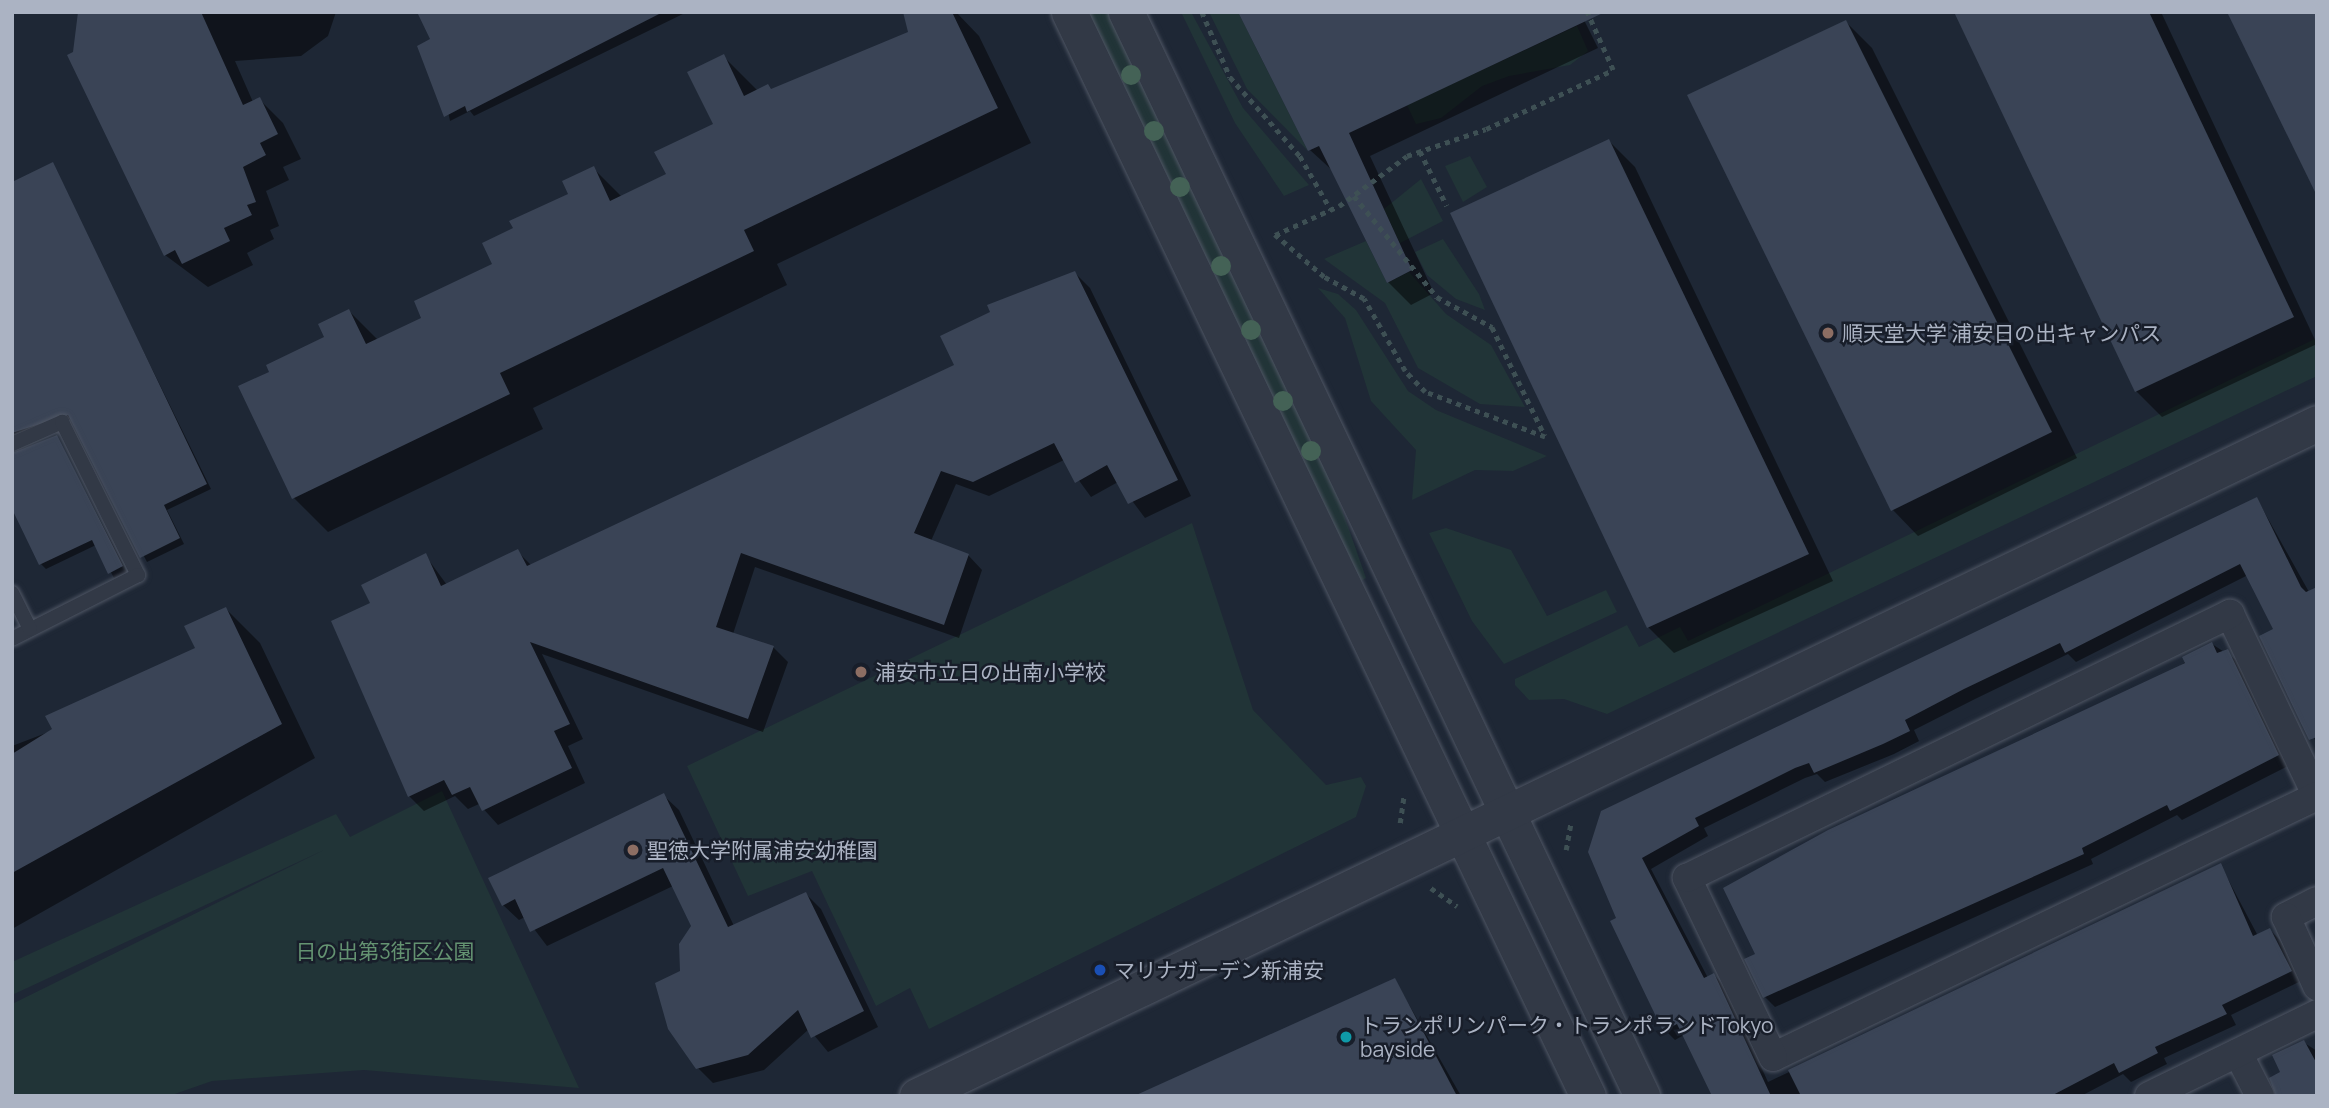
<!DOCTYPE html>
<meta charset="utf-8">
<style>
body{margin:0}
#map{position:relative;width:2329px;height:1108px;overflow:hidden;background:#1e2735;font-family:Manrope,"Noto Sans JP",sans-serif}
div>[style]{position:absolute}
.green>*{inset:0;background:#213437}
.shadow>*{inset:0;background:#0007}
.building>*{inset:0;background:#3a4456}
.path>*{height:4.5px;margin-top:-2.25px;transform-origin:0;background:repeating-linear-gradient(90deg,#3e5054 0 5px,transparent 0 10px)}
.roads{filter:drop-shadow(0 0 2px #4f5664) drop-shadow(0 0 2px #4f5664)}
.service>*{height:14px;margin:-7px;padding:0 7px;transform-origin:7px;border-radius:7px;background:#323946}
.minor>*{height:28px;margin:-14px;padding:0 14px;transform-origin:14px;border-radius:14px;background:#323946}
.tertiary>*{height:35px;margin:-17.5px;padding:0 17.5px;transform-origin:17.5px;border-radius:17.5px;background:#323946}
.trees>*{width:20px;height:20px;margin:-10px;border-radius:50%;background:#446256}
.dots>*{width:19px;height:19px;translate:-50% -50%;box-sizing:border-box;border:4px solid #181e2a;border-radius:50%}
span{translate:-50% -50%;white-space:nowrap;text-align:center;line-height:1.15;-webkit-text-stroke:5px #181e2a;paint-order:stroke}
.poi-label{font-size:21px;color:#abb3c3}
.left{translate:0 -50%;text-align:left}
.park-label{font-size:21px;color:#649371}
.frame{position:absolute;inset:0;border:14px solid #abb3c3;pointer-events:none}
</style>
<div id="map">
<div class="green">
<i style="clip-path:polygon(1086px 12px,1110px 12px,1324px 458px,1366px 578px,1361px 581px)"></i>
<i style="clip-path:polygon(1181px 12px,1191px 12px,1243px 108px,1309px 185px,1284px 196px,1235px 123px)"></i>
<i style="clip-path:polygon(1209px 12px,1238px 12px,1308px 151px,1247px 89px)"></i>
<i style="clip-path:polygon(1577px 26px,1588px 51px,1570px 65px,1509px 76px,1482px 86px,1441px 118px,1416px 124px,1407px 105px)"></i>
<i style="clip-path:polygon(1470px 156px,1487px 187px,1463px 202px,1445px 166px)"></i>
<i style="clip-path:polygon(1421px 179px,1443px 221px,1400px 243px,1384px 209px)"></i>
<i style="clip-path:polygon(1443px 239px,1479px 294px,1485px 310px,1456px 299px,1427px 275px,1415px 252px)"></i>
<i style="clip-path:polygon(1366px 241px,1387px 283px,1409px 272px,1446px 314px,1491px 345px,1525px 407px,1480px 404px,1418px 368px,1385px 303px,1324px 259px)"></i>
<i style="clip-path:polygon(1318px 288px,1338px 294px,1356px 310px,1408px 391px,1436px 410px,1547px 456px,1513px 471px,1475px 470px,1412px 500px,1416px 450px,1371px 401px,1345px 318px)"></i>
<i style="clip-path:polygon(2317px 338px,2317px 376px,1607px 714px,1564px 699px,1529px 700px,1515px 685px,1515px 679px,1627px 625px,1639px 647px,1680px 627px,1688px 641px)"></i>
<i style="clip-path:polygon(1192px 523px,1253px 710px,1326px 785px,1361px 777px,1366px 786px,1356px 817px,929px 1029px,910px 988px,876px 1006px,812px 871px,748px 896px,687px 766px)"></i>
<i style="clip-path:polygon(1446px 528px,1511px 550px,1547px 616px,1606px 590px,1617px 612px,1504px 664px,1472px 621px,1429px 533px)"></i>
<i style="clip-path:polygon(442px 791px,579px 1088px,364px 1070px,212px 1081px,169px 1096px,12px 1096px,12px 1004px,324px 850px,12px 995px,12px 962px,336px 814px,350px 837px)"></i>
</div>
<div class="shadow">
<i style="clip-path:polygon(85px 12px,336px 12px,328px 36px,301px 56px,235px 61px,253px 102px,259px 99px,283px 123px,301px 159px,283px 167px,289px 180px,266px 191px,279px 226px,270px 230px,274px 239px,247px 253px,253px 265px,208px 287px,165px 255px,75px 54px)"></i>
<i style="clip-path:polygon(419px 12px,687px 12px,474px 116px,470px 111px,450px 121px,433px 40px)"></i>
<i style="clip-path:polygon(921px 12px,956px 12px,979px 36px,1031px 143px,777px 264px,787px 285px,533px 408px,543px 429px,328px 532px,294px 498px,271px 373px,327px 338px,349px 311px,378px 340px,424px 318px,495px 265px,515px 229px,571px 194px,593px 168px,622px 197px,668px 175px,715px 125px,724px 57px,758px 91px,772px 90px,910px 34px)"></i>
<i style="clip-path:polygon(1240px 12px,1580px 12px,1598px 48px,1370px 156px,1434px 293px,1411px 305px,1388px 282px,1334px 172px,1310px 150px)"></i>
<i style="clip-path:polygon(1956px 12px,2161px 12px,2317px 344px,2162px 417px,2136px 391px)"></i>
<i style="clip-path:polygon(1846px 22px,1872px 48px,2077px 458px,1918px 536px,1892px 509px)"></i>
<i style="clip-path:polygon(1609px 141px,1635px 167px,1833px 581px,1674px 653px,1648px 627px)"></i>
<i style="clip-path:polygon(52px 165px,211px 489px,167px 510px,184px 544px,147px 562px,72px 419px,12px 441px,12px 184px)"></i>
<i style="clip-path:polygon(1075px 273px,1090px 288px,1191px 496px,1145px 518px,1118px 482px,1091px 497px,1064px 460px,989px 496px,956px 484px,931px 541px,968px 555px,982px 570px,959px 638px,755px 567px,733px 634px,773px 647px,788px 662px,763px 732px,542px 654px,583px 739px,568px 746px,585px 783px,498px 825px,479px 804px,468px 809px,455px 796px,424px 811px,409px 796px,373px 604px,425px 555px,447px 585px,518px 552px,532px 566px,956px 366px)"></i>
<i style="clip-path:polygon(57px 437px,127px 572px,114px 578px,96px 545px,46px 569px,41px 564px)"></i>
<i style="clip-path:polygon(2257px 499px,2309px 592px,2317px 588px,2317px 746px,2276px 630px,2248px 575px,2076px 662px,2068px 654px,1975px 699px,1914px 730px,1919px 741px,1894px 754px,1825px 782px,1817px 774px,1805px 778px,1704px 828px,1708px 836px,1651px 869px,1708px 978px,1714px 975px,1724px 985px,1768px 1082px,2221px 866px,2258px 936px,2270px 930px,2280px 940px,2301px 981px,2231px 1015px,2236px 1025px,2164px 1058px,2167px 1064px,2131px 1082px,2123px 1074px,2081px 1096px,1714px 1096px,1684px 1035px,1675px 1040px,1665px 1030px,1590px 852px)"></i>
<i style="clip-path:polygon(226px 609px,260px 643px,315px 758px,12px 929px,12px 746px,54px 730px,197px 649px)"></i>
<i style="clip-path:polygon(2212px 644px,2238px 661px,2288px 766px,2182px 820px,2177px 815px,2091px 859px,2093px 864px,1775px 1007px,1765px 997px,1757px 954px)"></i>
<i style="clip-path:polygon(663px 795px,679px 810px,734px 926px,806px 894px,821px 909px,878px 1027px,828px 1052px,809px 1029px,764px 1070px,713px 1083px,698px 1068px,681px 972px,693px 926px,673px 886px,547px 946px,525px 917px,519px 920px,503px 905px)"></i>
<i style="clip-path:polygon(1395px 980px,1461px 1096px,1138px 1096px)"></i>
<i style="clip-path:polygon(2303px 1042px,2317px 1051px,2317px 1096px,2283px 1073px)"></i>
</div>
<div class="building">
<i style="clip-path:polygon(78px 12px,201px 12px,243px 105px,260px 97px,278px 134px,260px 143px,266px 155px,243px 167px,256px 202px,247px 205px,252px 215px,224px 228px,230px 241px,182px 264px,175px 250px,164px 256px,67px 55px,73px 52px)"></i>
<i style="clip-path:polygon(417px 12px,663px 12px,467px 112px,465px 106px,444px 117px,417px 46px,430px 39px)"></i>
<i style="clip-path:polygon(903px 12px,952px 12px,998px 108px,744px 230px,754px 251px,500px 373px,510px 394px,292px 499px,238px 386px,269px 372px,266px 365px,324px 337px,318px 324px,349px 309px,366px 344px,421px 318px,414px 301px,492px 264px,482px 243px,513px 228px,509px 221px,568px 194px,562px 181px,594px 166px,610px 201px,666px 174px,654px 152px,713px 124px,687px 72px,724px 54px,744px 96px,768px 84px,771px 89px,908px 32px)"></i>
<i style="clip-path:polygon(1238px 12px,1605px 12px,1349px 133px,1412px 270px,1387px 283px,1319px 146px,1308px 151px)"></i>
<i style="clip-path:polygon(1954px 12px,2149px 12px,2294px 317px,2135px 392px)"></i>
<i style="clip-path:polygon(2227px 12px,2317px 12px,2317px 196px)"></i>
<i style="clip-path:polygon(1846px 20px,2052px 432px,1891px 511px,1687px 95px)"></i>
<i style="clip-path:polygon(1609px 139px,1809px 554px,1647px 628px,1450px 213px)"></i>
<i style="clip-path:polygon(53px 162px,207px 484px,164px 505px,180px 538px,140px 558px,68px 415px,12px 433px,12px 182px)"></i>
<i style="clip-path:polygon(1075px 271px,1178px 480px,1128px 504px,1107px 465px,1075px 483px,1054px 443px,973px 482px,941px 471px,914px 533px,969px 554px,944px 625px,741px 553px,716px 627px,774px 646px,748px 719px,530px 642px,570px 724px,554px 731px,572px 768px,482px 811px,470px 787px,452px 795px,444px 780px,408px 797px,331px 621px,370px 603px,361px 585px,426px 553px,441px 586px,518px 549px,527px 566px,954px 365px,940px 336px,990px 312px,987px 305px)"></i>
<i style="clip-path:polygon(57px 435px,123px 566px,108px 574px,92px 540px,39px 565px,12px 509px,12px 453px)"></i>
<i style="clip-path:polygon(2257px 497px,2301px 587px,2306px 592px,2317px 587px,2317px 737px,2309px 740px,2259px 636px,2273px 629px,2240px 564px,2065px 653px,2060px 643px,1964px 689px,1905px 720px,1910px 731px,1883px 744px,1814px 773px,1809px 763px,1795px 768px,1695px 818px,1699px 826px,1642px 858px,1704px 978px,1714px 973px,1771px 1096px,1712px 1096px,1677px 1024px,1663px 1031px,1610px 921px,1616px 918px,1588px 852px,1601px 811px)"></i>
<i style="clip-path:polygon(226px 607px,282px 724px,12px 873px,12px 754px,52px 729px,45px 716px,195px 648px,184px 626px)"></i>
<i style="clip-path:polygon(2212px 642px,2217px 653px,2228px 649px,2279px 755px,2170px 811px,2167px 805px,2082px 848px,2084px 854px,1763px 998px,1744px 959px,1755px 954px,1723px 888px,1828px 830px,2185px 663px,2182px 657px)"></i>
<i style="clip-path:polygon(664px 793px,728px 927px,806px 892px,864px 1011px,811px 1038px,798px 1010px,748px 1055px,696px 1069px,668px 1029px,655px 983px,680px 971px,679px 944px,691px 926px,663px 868px,530px 932px,515px 899px,502px 906px,488px 878px)"></i>
<i style="clip-path:polygon(2221px 863px,2253px 936px,2270px 928px,2292px 971px,2222px 1005px,2227px 1014px,2155px 1047px,2158px 1053px,2119px 1073px,2114px 1063px,2051px 1096px,1801px 1096px,1788px 1070px)"></i>
<i style="clip-path:polygon(1395px 978px,1457px 1096px,1134px 1096px)"></i>
<i style="clip-path:polygon(2304px 1040px,2317px 1064px,2317px 1096px,2276px 1096px,2269px 1078px,2280px 1072px,2272px 1055px)"></i>
</div>
<div class="path">
<i style="left:1202px;top:12px;width:71px;rotate:66.7deg"></i>
<i style="left:1230px;top:77px;width:106px;rotate:48.5deg"></i>
<i style="left:1300px;top:156px;width:62px;rotate:60.1deg"></i>
<i style="left:1420px;top:151px;width:61px;rotate:63.9deg"></i>
<i style="left:1354px;top:196px;width:131px;rotate:50.6deg"></i>
<i style="left:1437px;top:297px;width:63px;rotate:28.6deg"></i>
<i style="left:1492px;top:327px;width:121px;rotate:64.1deg"></i>
<i style="left:1545px;top:437px;width:128px;rotate:-159.4deg"></i>
<i style="left:1425px;top:392px;width:29px;rotate:-134deg"></i>
<i style="left:1405px;top:371px;width:83px;rotate:-119.7deg"></i>
<i style="left:1364px;top:299px;width:46px;rotate:-151.2deg"></i>
<i style="left:1324px;top:277px;width:65px;rotate:-139.4deg"></i>
<i style="left:1275px;top:235px;width:70px;rotate:-24.4deg"></i>
<i style="left:1339px;top:206px;width:84px;rotate:-36.3deg"></i>
<i style="left:1407px;top:156px;width:83px;rotate:-18.9deg"></i>
<i style="left:1486px;top:129px;width:140px;rotate:-24.9deg"></i>
<i style="left:1613px;top:70px;width:64px;rotate:-114.1deg"></i>
<i style="left:1400px;top:823px;width:28px;rotate:-82deg"></i>
<i style="left:1566px;top:850px;width:29px;rotate:-80deg"></i>
<i style="left:1431px;top:888px;width:32px;rotate:35deg"></i>
</div>
<div class="roads">
<div class="service">
<i style="left:12px;top:444px;width:55px;rotate:-23.7deg"></i>
<i style="left:62px;top:422px;width:171px;rotate:63.6deg"></i>
<i style="left:138px;top:575px;width:141px;rotate:153.1deg"></i>
<i style="left:12px;top:593px;width:40px;rotate:63.4deg"></i>
</div>
<div class="minor">
<i style="left:2230px;top:614px;width:202px;rotate:64.5deg"></i>
<i style="left:2317px;top:796px;width:603px;rotate:154.37deg"></i>
<i style="left:1773px;top:1057px;width:199px;rotate:-115.7deg"></i>
<i style="left:1687px;top:878px;width:604px;rotate:-25.93deg"></i>
<i style="left:2317px;top:901px;width:35px;rotate:153deg"></i>
<i style="left:2286px;top:917px;width:76px;rotate:65.8deg"></i>
<i style="left:2238px;top:1053px;width:48px;rotate:62.9deg"></i>
<i style="left:2149px;top:1096px;width:187px;rotate:-26deg"></i>
</div>
<div class="tertiary">
<i style="left:1069px;top:12px;width:1202px;rotate:64.42deg"></i>
<i style="left:1126px;top:12px;width:1201px;rotate:64.54deg"></i>
<i style="left:917px;top:1096px;width:1553px;rotate:-25.67deg"></i>
</div>
</div>
<div class="trees">
<i style="left:1131px;top:75px"></i>
<i style="left:1154px;top:131px"></i>
<i style="left:1180px;top:187px"></i>
<i style="left:1221px;top:266px"></i>
<i style="left:1251px;top:330px"></i>
<i style="left:1283px;top:401px"></i>
<i style="left:1311px;top:451px"></i>
</div>
<div class="dots">
<i style="left:1828px;top:333px;background:#8d6e63"></i>
<i style="left:861px;top:672px;background:#8d6e63"></i>
<i style="left:633px;top:850px;background:#8d6e63"></i>
<i style="left:1100px;top:970px;background:#1a4fb4"></i>
<i style="left:1346px;top:1037px;background:#0f9aa8"></i>
</div>
<div class="poi-label">
<span class="left" style="left:1842px;top:333px">順天堂大学 浦安日の出キャンパス</span>
<span class="left" style="left:875px;top:672px">浦安市立日の出南小学校</span>
<span class="left" style="left:647px;top:850px">聖徳大学附属浦安幼稚園</span>
<span class="left" style="left:1114px;top:970px">マリナガーデン新浦安</span>
<span class="left" style="left:1360px;top:1037px">トランポリンパーク・トランポランドTokyo<br>bayside</span>
</div>
<div class="park-label">
<span style="left:385px;top:951px">日の出第3街区公園</span>
</div>
<div class="frame"></div>
</div>
